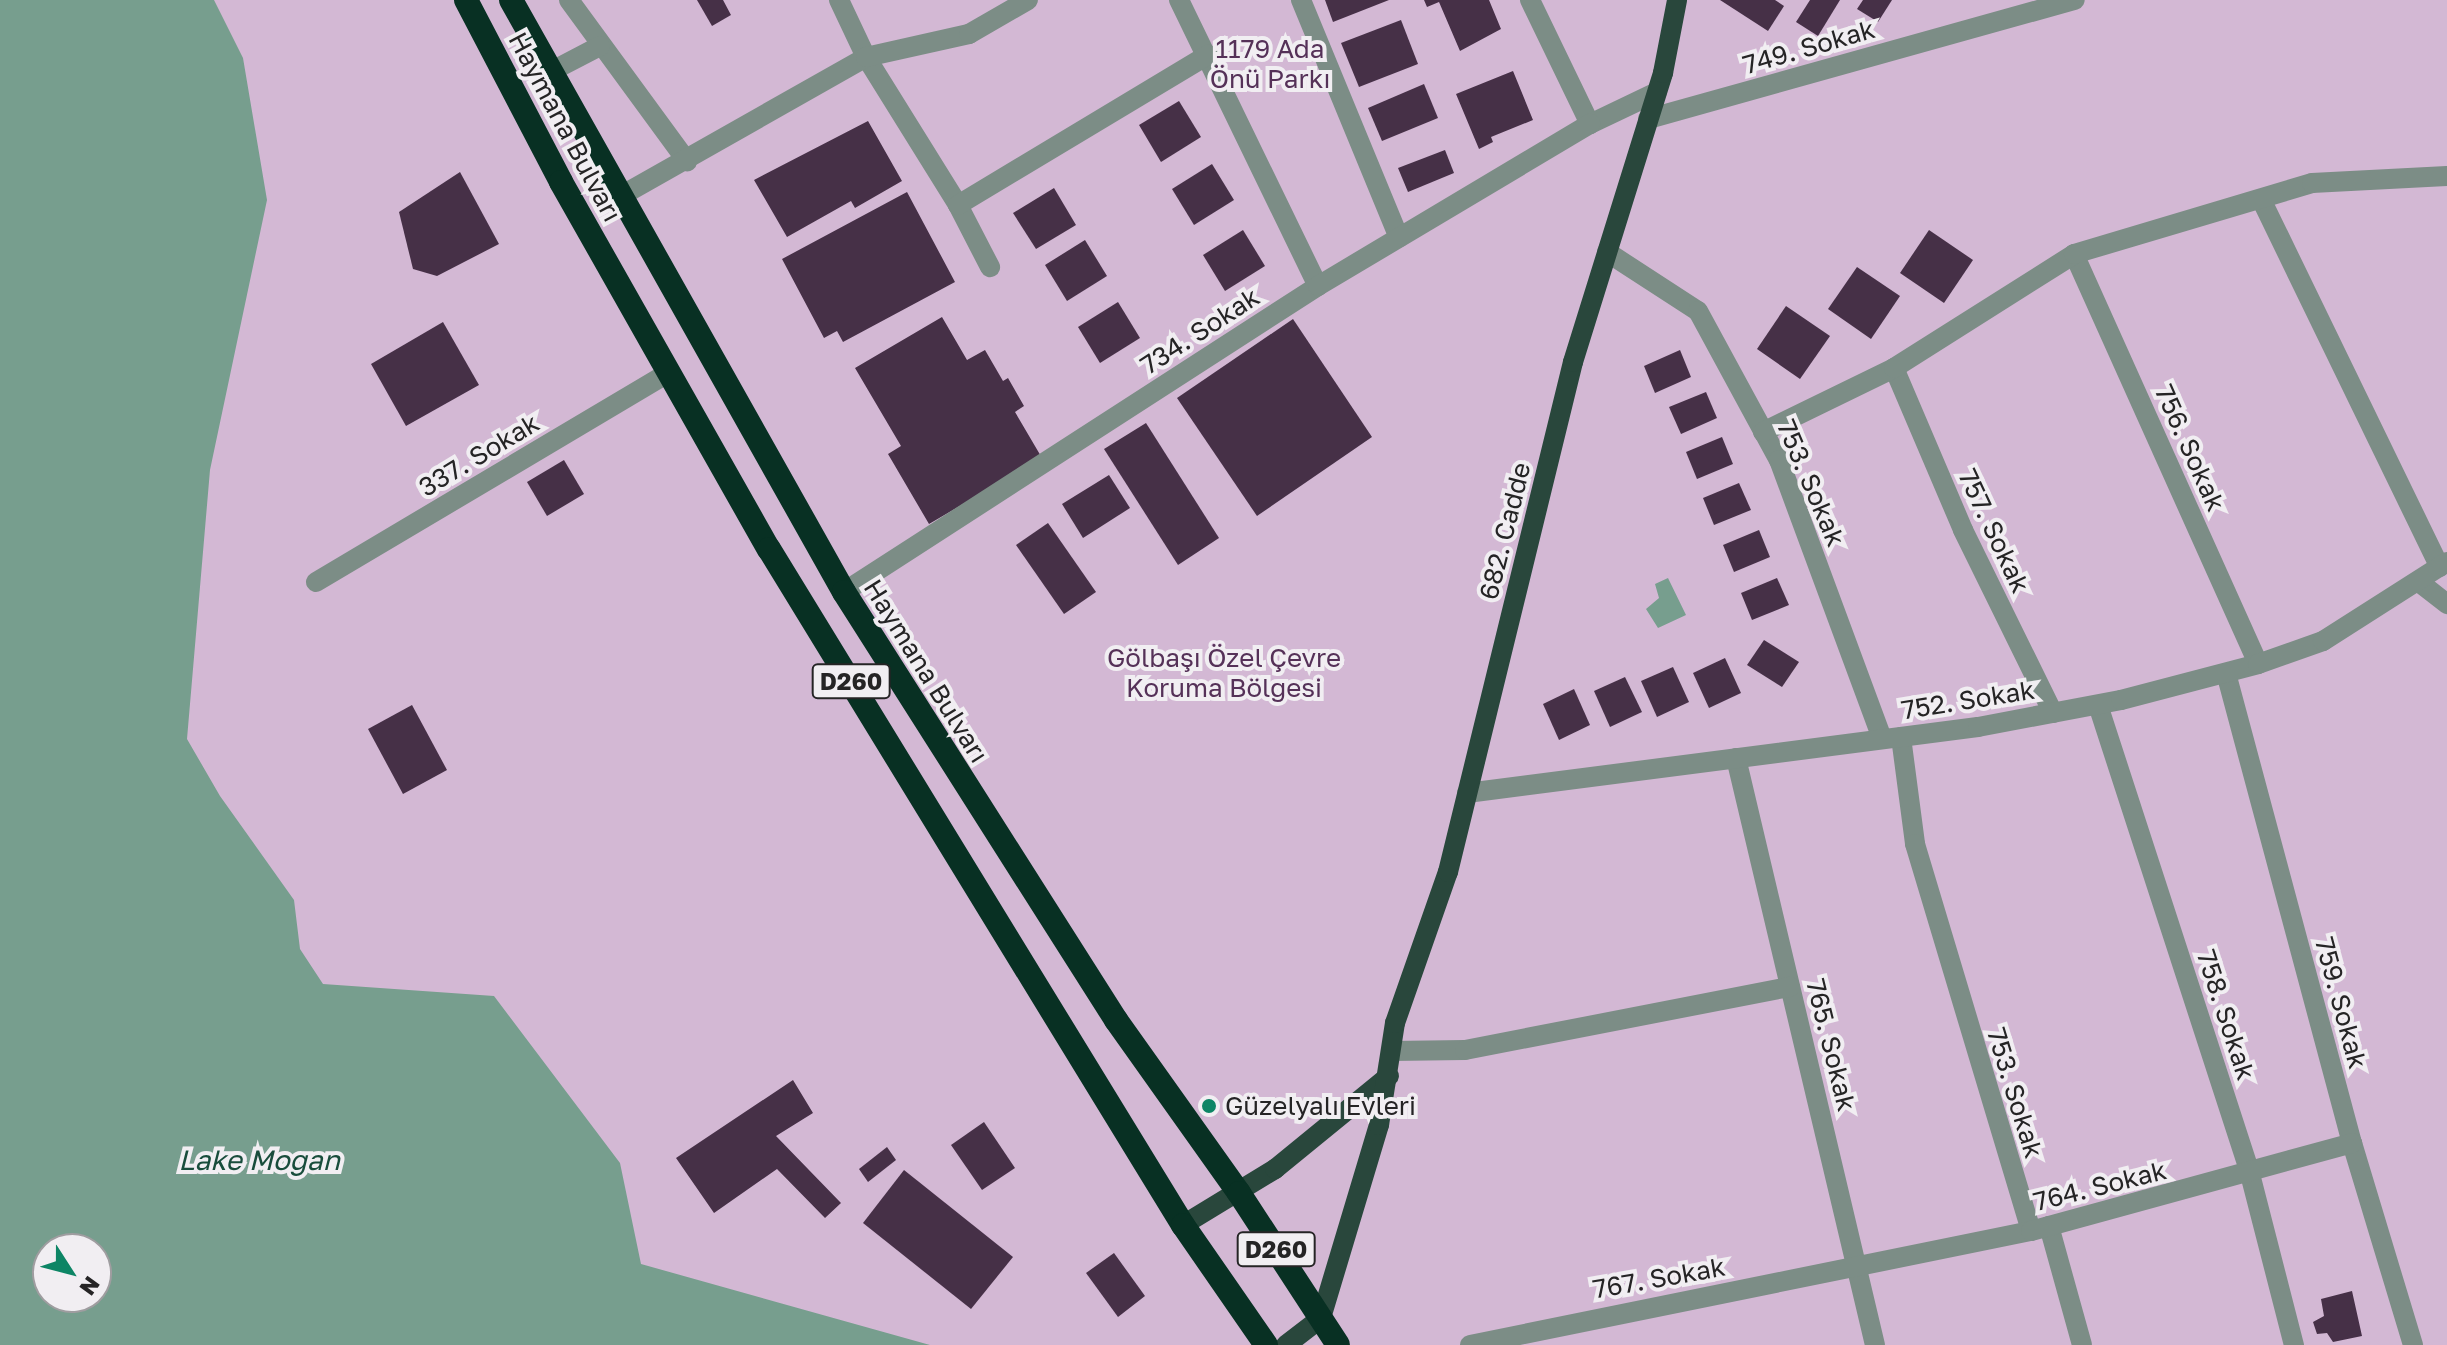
<!DOCTYPE html>
<meta charset="utf-8">
<style>
body{margin:0}
#map{position:relative;width:2447px;height:1345px;overflow:hidden;background:#e4e1e4;font-family:"Golos Text",sans-serif}
div>[style]{position:absolute}
.green>*{inset:0;background:#d3b8d4}
.water>*{inset:0;background:#779e8e}
.building>*{inset:0;background:#463047}
.minor>*{height:20px;margin:-10px;padding:0 10px;transform-origin:10px;border-radius:10px;background:#7c8d86}
.major>*{height:20px;margin:-10px;padding:0 10px;transform-origin:10px;border-radius:10px;background:#29473c}
.highway>*{height:24px;margin:-12px;padding:0 12px;transform-origin:12px;border-radius:12px;background:#083023}
.dots>*{width:22px;height:22px;translate:-50% -50%;box-sizing:border-box;border:4px solid #f1eef2;border-radius:50%}
span{translate:-50% -50%;white-space:nowrap;text-align:center;line-height:1.15;-webkit-text-stroke:8px #f1eef2;paint-order:stroke}
.shield-label span{padding:2px 6px;background:#f1eef2;border:2px solid;border-radius:6px;-webkit-text-stroke-width:0}
.shield-label{font-size:24px;color:#252425;font-weight:700}
.street-label{font-size:26px;color:#252425}
.park-label{font-size:26px;color:#553158}
.poi-label{font-size:26px;color:#252425}
.left{translate:0 -50%;text-align:left}
.water-label{font-size:28px;color:#194d3c;font-style:italic}
.north{position:absolute;left:32px;top:1233px;width:80px;height:80px;box-sizing:border-box;background:#f1eef2;border:2px solid #9f9da0;border-radius:50%;rotate:126deg;font-size:22px;font-weight:700;line-height:32px;text-align:center;color:#252425}
.north::after{content:'';display:block;margin:auto;width:28px;height:36px;background:#0d8565;clip-path:polygon(50% 0,100% 100%,50% 72%,0 100%)}
</style>
<div id="map">
<div class="green">
<i style="clip-path:polygon(evenodd,0 0,2447px 0,2447px 1345px,0 1345px,0 0,48px 1249px,96px 1249px,96px 1297px,48px 1297px,48px 1249px)"></i>
</div>
<div class="water">
<i style="clip-path:polygon(evenodd,0 0,214px 0,243px 58px,267px 200px,210px 470px,187px 739px,220px 796px,294px 900px,300px 949px,323px 984px,494px 996px,620px 1163px,641px 1264px,930px 1345px,0 1345px,0 0,96px 1249px,96px 1297px,48px 1297px,48px 1249px,96px 1249px)"></i>
<i style="clip-path:polygon(1668px 578px,1686px 615px,1658px 628px,1646px 609px,1659px 598px,1655px 584px)"></i>
</div>
<div class="building">
<i style="clip-path:polygon(697px 0,723px 0,731px 15px,712px 26px)"></i>
<i style="clip-path:polygon(1325px 0,1389px 0,1333px 22px)"></i>
<i style="clip-path:polygon(1424px 0,1489px 0,1501px 29px,1460px 51px,1439px 2px,1427px 7px)"></i>
<i style="clip-path:polygon(1720px 0,1775px 0,1784px 6px,1768px 31px)"></i>
<i style="clip-path:polygon(1810px 0,1840px 0,1818px 36px,1796px 22px)"></i>
<i style="clip-path:polygon(1863px 0,1892px 0,1878px 22px,1857px 9px)"></i>
<i style="clip-path:polygon(1401px 20px,1418px 64px,1359px 87px,1341px 43px)"></i>
<i style="clip-path:polygon(1513px 71px,1533px 120px,1491px 137px,1493px 142px,1479px 149px,1456px 94px)"></i>
<i style="clip-path:polygon(1424px 84px,1438px 118px,1382px 141px,1368px 108px)"></i>
<i style="clip-path:polygon(1179px 101px,1201px 137px,1161px 162px,1139px 125px)"></i>
<i style="clip-path:polygon(868px 121px,902px 181px,855px 208px,851px 201px,787px 237px,754px 180px)"></i>
<i style="clip-path:polygon(1445px 150px,1454px 173px,1408px 192px,1398px 168px)"></i>
<i style="clip-path:polygon(1212px 164px,1234px 200px,1194px 225px,1172px 189px)"></i>
<i style="clip-path:polygon(460px 172px,499px 244px,437px 276px,413px 269px,399px 212px)"></i>
<i style="clip-path:polygon(1054px 188px,1076px 225px,1036px 249px,1013px 213px)"></i>
<i style="clip-path:polygon(907px 192px,955px 282px,843px 342px,837px 331px,824px 338px,782px 259px)"></i>
<i style="clip-path:polygon(1243px 230px,1265px 266px,1225px 291px,1203px 255px)"></i>
<i style="clip-path:polygon(1929px 230px,1973px 260px,1944px 303px,1900px 273px)"></i>
<i style="clip-path:polygon(1085px 240px,1107px 276px,1067px 301px,1045px 265px)"></i>
<i style="clip-path:polygon(1857px 267px,1900px 296px,1871px 339px,1828px 309px)"></i>
<i style="clip-path:polygon(1118px 302px,1140px 338px,1100px 363px,1078px 327px)"></i>
<i style="clip-path:polygon(1786px 306px,1830px 336px,1800px 379px,1757px 349px)"></i>
<i style="clip-path:polygon(942px 317px,967px 360px,985px 350px,1003px 381px,1008px 378px,1024px 406px,1015px 412px,1042px 458px,929px 524px,888px 454px,901px 446px,855px 368px)"></i>
<i style="clip-path:polygon(1293px 319px,1372px 437px,1257px 516px,1177px 398px)"></i>
<i style="clip-path:polygon(443px 322px,479px 385px,406px 426px,371px 364px)"></i>
<i style="clip-path:polygon(1680px 350px,1691px 377px,1655px 393px,1644px 366px)"></i>
<i style="clip-path:polygon(1706px 392px,1717px 418px,1681px 434px,1669px 407px)"></i>
<i style="clip-path:polygon(1146px 423px,1219px 538px,1178px 565px,1104px 449px)"></i>
<i style="clip-path:polygon(1722px 437px,1733px 464px,1697px 479px,1686px 452px)"></i>
<i style="clip-path:polygon(564px 460px,584px 494px,547px 516px,527px 482px)"></i>
<i style="clip-path:polygon(1109px 475px,1130px 508px,1083px 538px,1062px 504px)"></i>
<i style="clip-path:polygon(1739px 483px,1751px 510px,1714px 525px,1703px 498px)"></i>
<i style="clip-path:polygon(1048px 523px,1096px 592px,1064px 614px,1016px 545px)"></i>
<i style="clip-path:polygon(1759px 530px,1770px 557px,1734px 572px,1723px 545px)"></i>
<i style="clip-path:polygon(1777px 578px,1789px 605px,1752px 620px,1741px 593px)"></i>
<i style="clip-path:polygon(1764px 640px,1799px 662px,1782px 687px,1747px 665px)"></i>
<i style="clip-path:polygon(1725px 658px,1741px 693px,1709px 708px,1693px 673px)"></i>
<i style="clip-path:polygon(1673px 667px,1689px 702px,1657px 717px,1641px 681px)"></i>
<i style="clip-path:polygon(1625px 677px,1642px 712px,1610px 727px,1594px 691px)"></i>
<i style="clip-path:polygon(1574px 689px,1590px 725px,1559px 740px,1543px 704px)"></i>
<i style="clip-path:polygon(412px 705px,447px 770px,403px 794px,368px 729px)"></i>
<i style="clip-path:polygon(793px 1080px,813px 1113px,776px 1136px,841px 1203px,825px 1218px,777px 1169px,714px 1213px,676px 1158px)"></i>
<i style="clip-path:polygon(984px 1122px,1015px 1168px,982px 1190px,951px 1145px)"></i>
<i style="clip-path:polygon(887px 1147px,896px 1160px,868px 1182px,859px 1169px)"></i>
<i style="clip-path:polygon(904px 1170px,1013px 1257px,971px 1309px,863px 1223px)"></i>
<i style="clip-path:polygon(1114px 1253px,1145px 1296px,1118px 1317px,1086px 1273px)"></i>
<i style="clip-path:polygon(2352px 1291px,2362px 1336px,2333px 1342px,2327px 1333px,2317px 1334px,2313px 1322px,2324px 1316px,2321px 1299px)"></i>
</div>
<div class="minor">
<i style="left:569px;top:0;width:200px;rotate:53.8deg"></i>
<i style="left:839px;top:0;width:63px;rotate:64.7deg"></i>
<i style="left:866px;top:57px;width:174px;rotate:58.1deg"></i>
<i style="left:958px;top:205px;width:70px;rotate:62.7deg"></i>
<i style="left:1179px;top:0;width:318px;rotate:64.1deg"></i>
<i style="left:1301px;top:0;width:257px;rotate:67.6deg"></i>
<i style="left:1530px;top:0;width:138px;rotate:64.2deg"></i>
<i style="left:1590px;top:124px;width:74px;rotate:-25.5deg"></i>
<i style="left:550px;top:72px;width:56px;rotate:-27.5deg"></i>
<i style="left:1648px;top:119px;width:443px;rotate:-15.6deg"></i>
<i style="left:619px;top:197px;width:284px;rotate:-29.5deg"></i>
<i style="left:866px;top:57px;width:106px;rotate:-12.6deg"></i>
<i style="left:969px;top:34px;width:68px;rotate:-30deg"></i>
<i style="left:2261px;top:199px;width:409px;rotate:64.1deg"></i>
<i style="left:958px;top:205px;width:292px;rotate:-31deg"></i>
<i style="left:1607px;top:252px;width:108px;rotate:33deg"></i>
<i style="left:1698px;top:311px;width:170px;rotate:61.5deg"></i>
<i style="left:1779px;top:460px;width:297px;rotate:69.7deg"></i>
<i style="left:2074px;top:254px;width:449px;rotate:65.8deg"></i>
<i style="left:1894px;top:368px;width:176px;rotate:66.9deg"></i>
<i style="left:1963px;top:530px;width:204px;rotate:63.8deg"></i>
<i style="left:1763px;top:432px;width:146px;rotate:-26deg"></i>
<i style="left:1894px;top:368px;width:213px;rotate:-32.3deg"></i>
<i style="left:2074px;top:254px;width:248px;rotate:-16.6deg"></i>
<i style="left:2312px;top:183px;width:135px;rotate:-3deg"></i>
<i style="left:316px;top:582px;width:411px;rotate:-30.7deg"></i>
<i style="left:2419px;top:582px;width:36px;rotate:38deg"></i>
<i style="left:844px;top:592px;width:564px;rotate:-32.85deg"></i>
<i style="left:1318px;top:286px;width:317px;rotate:-30.8deg"></i>
<i style="left:2226px;top:673px;width:487px;rotate:75deg"></i>
<i style="left:2352px;top:1143px;width:211px;rotate:73.2deg"></i>
<i style="left:2098px;top:705px;width:493px;rotate:72deg"></i>
<i style="left:2250px;top:1174px;width:177px;rotate:75.6deg"></i>
<i style="left:1901px;top:737px;width:108px;rotate:82.5deg"></i>
<i style="left:1915px;top:844px;width:404px;rotate:73.3deg"></i>
<i style="left:1736px;top:758px;width:603px;rotate:76.68deg"></i>
<i style="left:1467px;top:793px;width:515px;rotate:-7.36deg"></i>
<i style="left:1978px;top:727px;width:146px;rotate:-10.7deg"></i>
<i style="left:2121px;top:700px;width:142px;rotate:-14.7deg"></i>
<i style="left:2258px;top:664px;width:69px;rotate:-19.5deg"></i>
<i style="left:2323px;top:641px;width:147px;rotate:-32.5deg"></i>
<i style="left:1392px;top:1051px;width:73px;rotate:-0.8deg"></i>
<i style="left:1465px;top:1050px;width:331px;rotate:-11deg"></i>
<i style="left:2049px;top:1226px;width:123px;rotate:74.5deg"></i>
<i style="left:1470px;top:1345px;width:572px;rotate:-11.49deg"></i>
<i style="left:2031px;top:1231px;width:333px;rotate:-15.3deg"></i>
</div>
<div class="major">
<i style="left:1183px;top:1225px;width:108px;rotate:-31.3deg"></i>
<i style="left:1275px;top:1169px;width:147px;rotate:-39.2deg"></i>
<i style="left:1286px;top:1345px;width:44px;rotate:-37.6deg"></i>
<i style="left:1321px;top:1318px;width:202px;rotate:-73.3deg"></i>
<i style="left:1379px;top:1125px;width:103px;rotate:-81.1deg"></i>
<i style="left:1395px;top:1023px;width:160px;rotate:-70.7deg"></i>
<i style="left:1448px;top:872px;width:525px;rotate:-76.23deg"></i>
<i style="left:1573px;top:362px;width:303px;rotate:-72.7deg"></i>
<i style="left:1663px;top:73px;width:74px;rotate:-79.1deg"></i>
</div>
<div class="highway">
<i style="left:466px;top:0;width:205px;rotate:62.4deg"></i>
<i style="left:561px;top:182px;width:422px;rotate:60.5deg"></i>
<i style="left:769px;top:549px;width:793px;rotate:58.52deg"></i>
<i style="left:1183px;top:1225px;width:146px;rotate:55.3deg"></i>
<i style="left:511px;top:0;width:679px;rotate:60.64deg"></i>
<i style="left:844px;top:592px;width:507px;rotate:57.56deg"></i>
<i style="left:1116px;top:1020px;width:212px;rotate:54.6deg"></i>
<i style="left:1239px;top:1193px;width:181px;rotate:56.9deg"></i>
</div>
<div class="dots">
<i style="left:1209px;top:1106px;background:#0d8565"></i>
</div>
<div class="shield-label">
<span style="left:851px;top:681px">D260</span>
<span style="left:1276px;top:1249px">D260</span>
</div>
<div class="street-label">
<span style="left:1809px;top:47px;rotate:-16deg">749. Sokak</span>
<span style="left:565px;top:127px;rotate:62deg">Haymana Bulvarı</span>
<span style="left:1200px;top:331px;rotate:-33deg">734. Sokak</span>
<span style="left:2190px;top:448px;rotate:66deg">756. Sokak</span>
<span style="left:479px;top:455px;rotate:-31deg">337. Sokak</span>
<span style="left:1811px;top:483px;rotate:67deg">753. Sokak</span>
<span style="left:1505px;top:531px;rotate:-76deg">682. Cadde</span>
<span style="left:1994px;top:531px;rotate:65deg">757. Sokak</span>
<span style="left:926px;top:671px;rotate:58deg">Haymana Bulvarı</span>
<span style="left:1968px;top:700px;rotate:-9deg">752. Sokak</span>
<span style="left:2341px;top:1003px;rotate:75deg">759. Sokak</span>
<span style="left:2226px;top:1015px;rotate:72deg">758. Sokak</span>
<span style="left:1831px;top:1045px;rotate:76deg">765. Sokak</span>
<span style="left:2015px;top:1093px;rotate:73deg">753. Sokak</span>
<span style="left:2100px;top:1186px;rotate:-14deg">764. Sokak</span>
<span style="left:1659px;top:1278px;rotate:-10deg">767. Sokak</span>
</div>
<div class="park-label">
<span style="left:1270px;top:64px">1179 Ada<br>Önü Parkı</span>
<span style="left:1224px;top:673px">Gölbaşı Özel Çevre<br>Koruma Bölgesi</span>
</div>
<div class="poi-label">
<span class="left" style="left:1225px;top:1106px">Güzelyalı Evleri</span>
</div>
<div class="water-label">
<span style="left:259px;top:1160px">Lake Mogan</span>
</div>
<div class="north">N</div>
</div>
